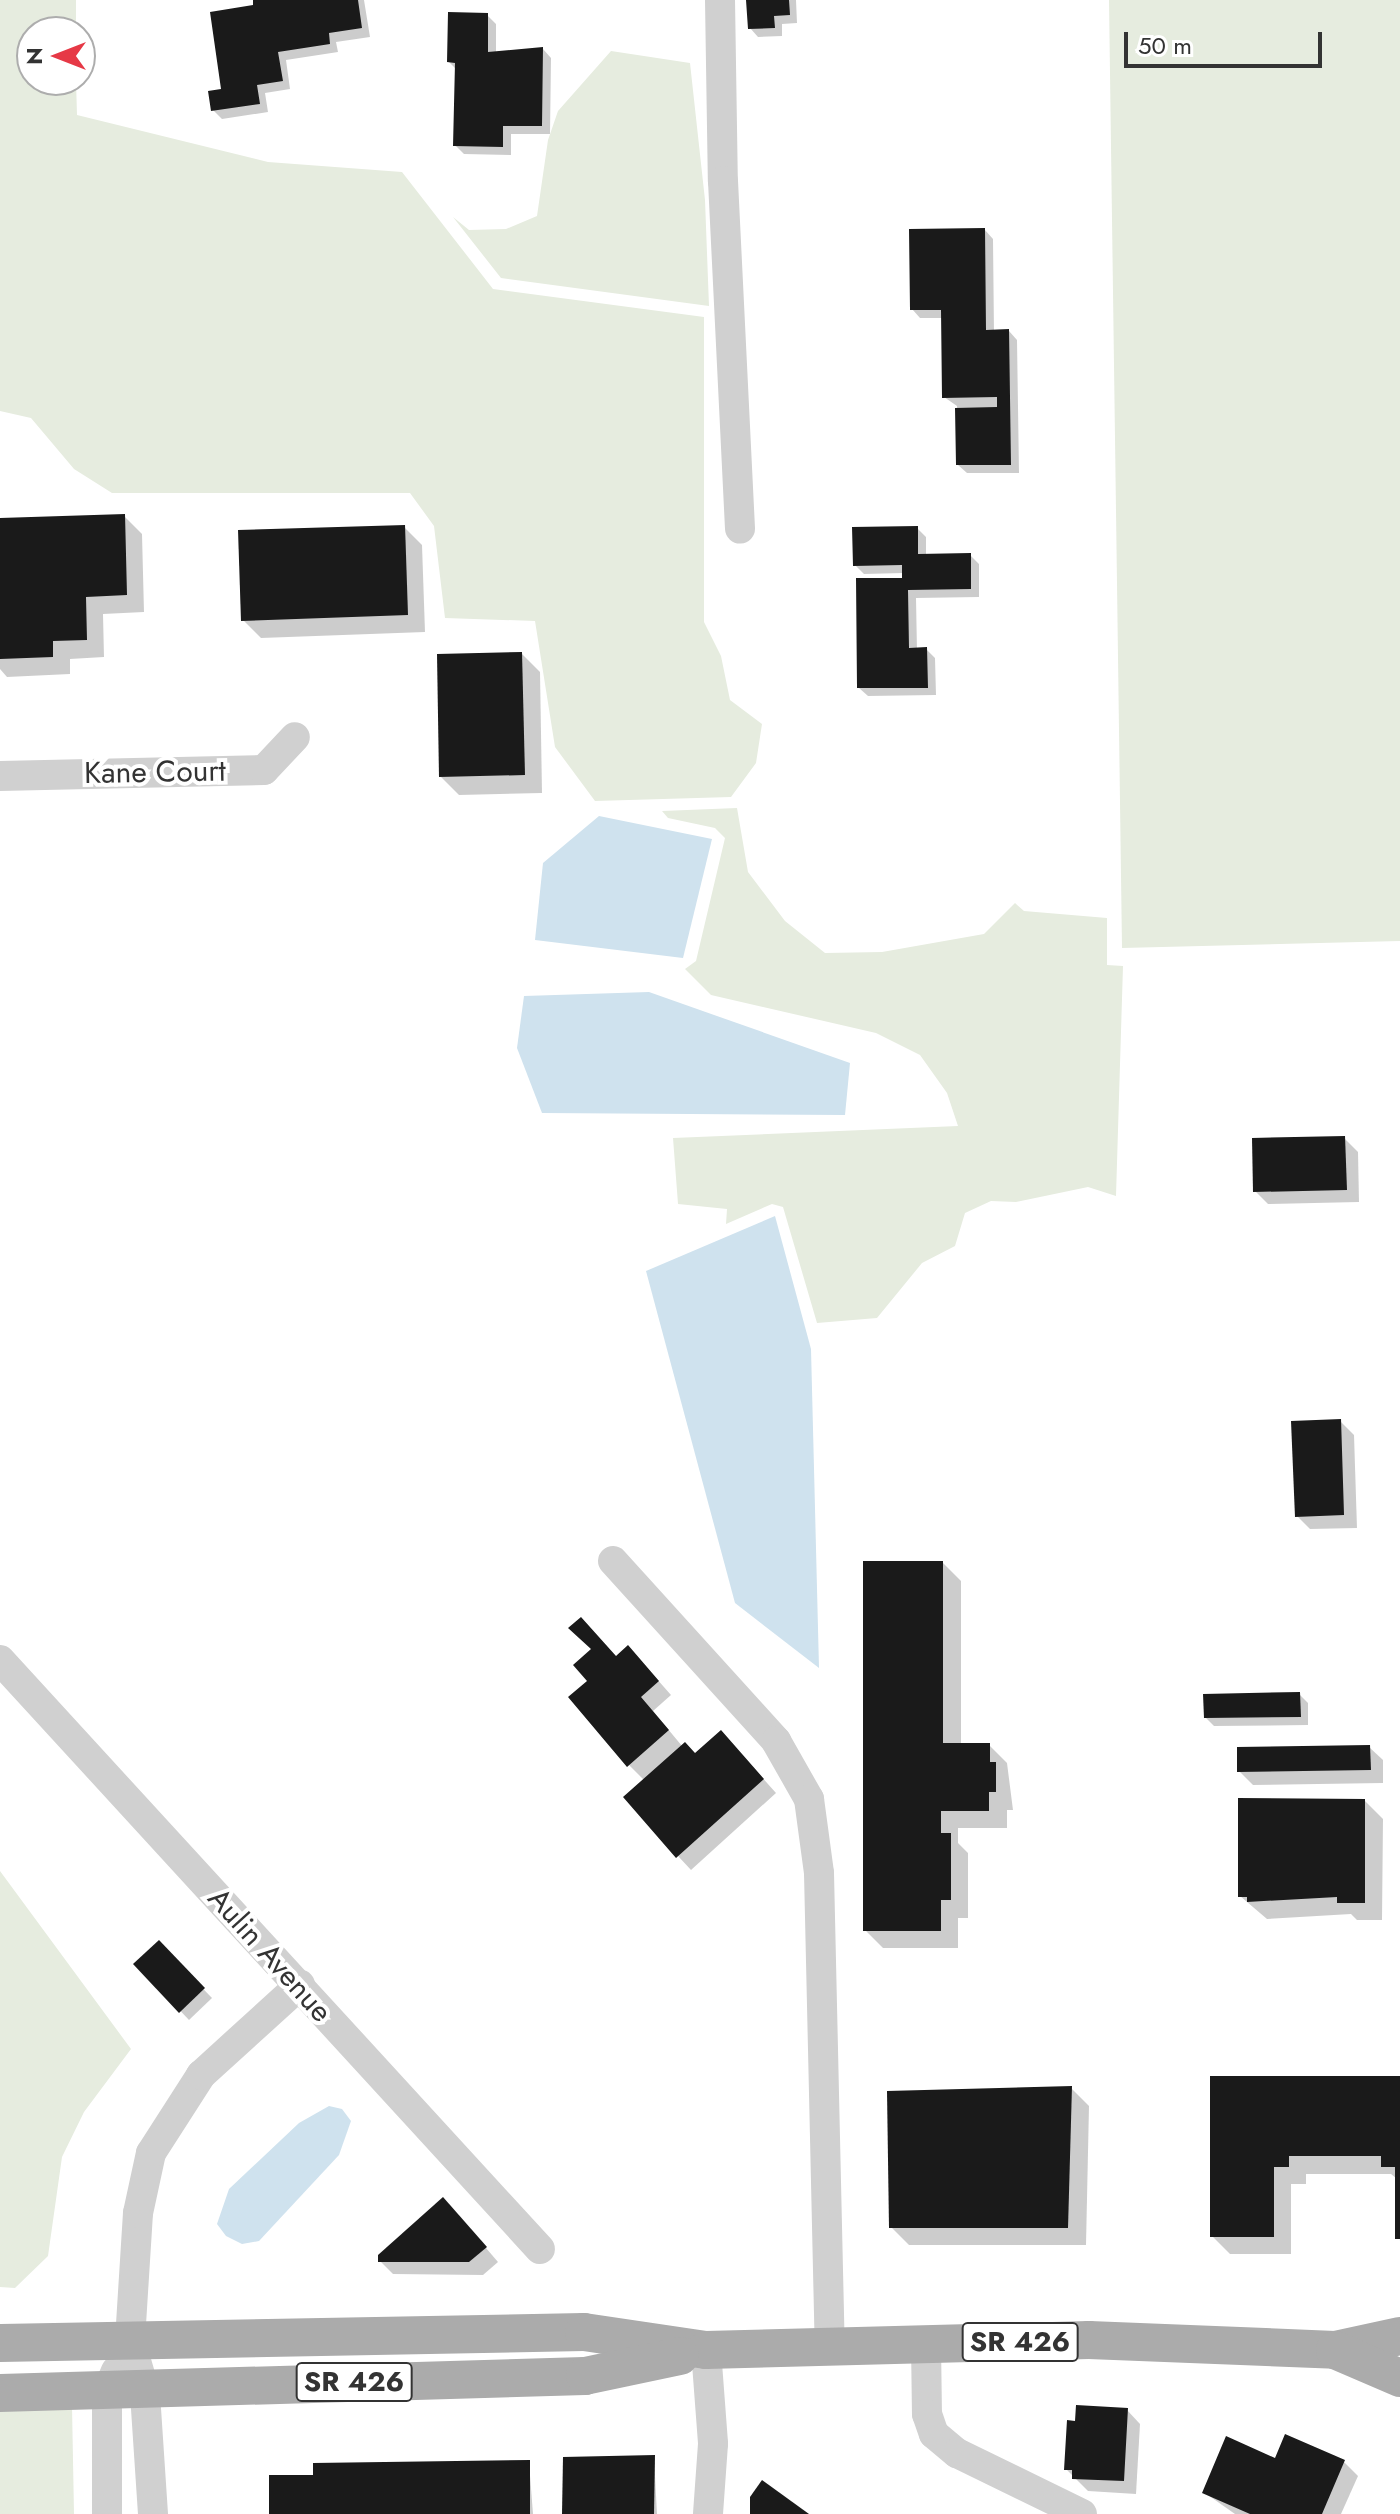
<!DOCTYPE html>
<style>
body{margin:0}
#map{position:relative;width:1400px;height:2514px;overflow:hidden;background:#fff;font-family:Jost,sans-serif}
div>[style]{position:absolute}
.green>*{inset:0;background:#e6ecdf}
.water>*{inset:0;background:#cfe2ee}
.shadow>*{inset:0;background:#0003}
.building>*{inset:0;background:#1a1a1a}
.minor>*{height:30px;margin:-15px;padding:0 15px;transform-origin:15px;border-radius:15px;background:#d0d0d0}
.major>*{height:38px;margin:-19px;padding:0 19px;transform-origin:19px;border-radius:19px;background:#ababab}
span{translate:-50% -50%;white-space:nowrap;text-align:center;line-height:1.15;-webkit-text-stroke:8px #fff;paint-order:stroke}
.shield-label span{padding:2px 6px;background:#fff;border:2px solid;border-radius:6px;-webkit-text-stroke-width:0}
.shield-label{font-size:28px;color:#333;font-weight:700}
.street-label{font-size:30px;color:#333}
.north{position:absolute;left:16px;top:16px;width:80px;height:80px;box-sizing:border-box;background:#fff;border:2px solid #adadad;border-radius:50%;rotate:270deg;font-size:22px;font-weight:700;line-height:32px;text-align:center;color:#333}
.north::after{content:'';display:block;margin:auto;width:28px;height:36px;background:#e63946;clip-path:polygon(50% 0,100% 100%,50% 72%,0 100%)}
.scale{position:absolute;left:1124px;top:32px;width:198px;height:36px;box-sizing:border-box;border:4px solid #333;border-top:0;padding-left:10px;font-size:24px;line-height:28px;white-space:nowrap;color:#333;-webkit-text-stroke:6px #fff;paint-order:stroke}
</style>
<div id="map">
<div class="green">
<i style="clip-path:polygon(0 0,76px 0,76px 32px,32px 32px,32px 80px,76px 80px,77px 115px,268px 162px,402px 172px,493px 289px,704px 317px,704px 622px,721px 656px,730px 700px,762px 724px,756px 763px,731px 797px,595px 801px,555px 747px,535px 621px,445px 618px,434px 526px,410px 493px,112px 493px,74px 469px,31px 418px,0 411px)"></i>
<i style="clip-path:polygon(1109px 0,1400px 0,1400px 941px,1122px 948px)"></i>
<i style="clip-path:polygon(611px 51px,690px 63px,705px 200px,709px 306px,501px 278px,453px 217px,469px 230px,506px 229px,537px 216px,548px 140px,558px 111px)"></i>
<i style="clip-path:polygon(737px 808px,748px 872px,785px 921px,825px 953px,882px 952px,984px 934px,1015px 903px,1024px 911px,1107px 918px,1107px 965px,1123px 966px,1116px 1196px,1088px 1187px,1016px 1202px,991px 1201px,965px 1213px,955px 1246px,922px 1263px,877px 1318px,817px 1323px,783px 1207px,772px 1204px,726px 1224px,727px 1209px,678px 1204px,673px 1138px,958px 1126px,947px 1093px,920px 1055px,876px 1033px,711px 995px,685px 969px,696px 961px,725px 838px,715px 828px,668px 818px,662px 811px)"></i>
<i style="clip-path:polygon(0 1871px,131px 2049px,84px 2112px,62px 2157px,48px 2256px,15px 2288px,0 2287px)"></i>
<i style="clip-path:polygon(72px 2406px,74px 2514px,0 2514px,0 2407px)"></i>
</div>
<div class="water">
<i style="clip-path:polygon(599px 816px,712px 839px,683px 958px,535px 940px,543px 863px)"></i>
<i style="clip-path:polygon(649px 992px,850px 1063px,845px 1115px,542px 1113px,517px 1048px,524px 996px)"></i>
<i style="clip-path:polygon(775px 1216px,811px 1349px,819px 1668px,735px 1603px,646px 1271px)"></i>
<i style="clip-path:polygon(329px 2106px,342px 2109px,351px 2121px,339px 2155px,259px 2241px,242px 2244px,226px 2236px,217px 2224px,229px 2189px,299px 2123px)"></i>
</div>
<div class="shadow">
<i style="clip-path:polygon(255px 0,364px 0,370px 37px,336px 42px,338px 52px,286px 60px,290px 89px,265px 93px,268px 112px,222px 119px,213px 110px)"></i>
<i style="clip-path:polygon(748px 0,796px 0,797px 23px,782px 24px,782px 36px,758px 37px,750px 28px)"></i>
<i style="clip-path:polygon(487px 15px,496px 24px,496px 53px,543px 49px,551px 58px,550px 134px,511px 134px,511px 155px,464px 154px,455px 145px,456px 69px,449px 62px)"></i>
<i style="clip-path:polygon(985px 230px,993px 239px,994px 332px,1009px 331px,1017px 340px,1019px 473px,967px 473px,958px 465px,957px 406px,944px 397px,943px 318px,920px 318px,912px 309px)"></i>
<i style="clip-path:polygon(124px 516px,142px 534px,144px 612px,103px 614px,104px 657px,70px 659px,70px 674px,7px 677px,0 669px,0 520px)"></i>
<i style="clip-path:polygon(404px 527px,422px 545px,425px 632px,261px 638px,243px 620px)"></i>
<i style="clip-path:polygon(917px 528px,926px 537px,926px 556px,970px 555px,979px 564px,979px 597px,916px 598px,917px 650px,926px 649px,935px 658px,936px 695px,868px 696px,859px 688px,904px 573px,864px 574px,855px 565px)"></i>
<i style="clip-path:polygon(522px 654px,540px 672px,542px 793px,459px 795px,441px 777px)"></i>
<i style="clip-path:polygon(1344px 1138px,1358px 1152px,1359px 1202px,1268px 1204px,1255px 1191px)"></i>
<i style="clip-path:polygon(1340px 1421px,1354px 1435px,1357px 1528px,1310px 1529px,1297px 1516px)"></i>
<i style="clip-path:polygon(943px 1563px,961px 1581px,961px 1745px,989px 1745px,1007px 1763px,1013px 1810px,1007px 1810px,1007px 1828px,958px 1828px,958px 1843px,968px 1853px,968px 1918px,958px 1918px,958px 1948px,883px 1948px,865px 1930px)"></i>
<i style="clip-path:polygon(616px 1658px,641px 1661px,671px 1695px,653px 1711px,682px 1746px,696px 1755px,734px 1746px,776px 1793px,691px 1870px,678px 1856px,644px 1780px,629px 1765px)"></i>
<i style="clip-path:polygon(1299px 1694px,1308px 1703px,1308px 1725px,1214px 1726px,1206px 1718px)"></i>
<i style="clip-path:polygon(1369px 1747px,1383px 1760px,1383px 1783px,1253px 1785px,1239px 1771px)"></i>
<i style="clip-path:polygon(1365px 1801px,1383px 1819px,1382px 1920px,1357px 1920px,1351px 1914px,1267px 1919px,1240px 1896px)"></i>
<i style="clip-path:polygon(159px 1943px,212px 1998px,189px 2020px,136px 1964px)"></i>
<i style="clip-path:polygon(1212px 2078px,1400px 2078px,1400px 2242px,1397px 2179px,1391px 2174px,1306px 2174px,1306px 2184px,1291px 2184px,1291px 2254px,1230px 2254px,1212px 2236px)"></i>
<i style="clip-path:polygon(1071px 2088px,1089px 2106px,1086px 2245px,909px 2245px,891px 2227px)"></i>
<i style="clip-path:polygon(456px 2213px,498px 2262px,483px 2275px,393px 2274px,380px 2261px)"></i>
<i style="clip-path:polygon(1127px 2410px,1140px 2424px,1136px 2494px,1088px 2491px,1066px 2469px)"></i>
<i style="clip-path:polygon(654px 2457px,657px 2514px,564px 2514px)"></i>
<i style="clip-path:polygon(1276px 2460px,1344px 2462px,1358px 2476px,1341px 2514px,1235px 2514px,1205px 2493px)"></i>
<i style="clip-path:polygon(529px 2462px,533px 2514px,271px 2514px,315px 2477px)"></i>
</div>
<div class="building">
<i style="clip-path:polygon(253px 0,358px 0,362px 28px,329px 33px,330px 44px,278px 52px,283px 81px,257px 85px,260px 104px,211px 111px,208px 91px,221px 89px,210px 12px,253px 5px)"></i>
<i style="clip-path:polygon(746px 0,789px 0,790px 15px,774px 16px,775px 28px,748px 29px)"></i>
<i style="clip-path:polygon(448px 12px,488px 13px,488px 52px,543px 47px,542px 126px,503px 126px,503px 147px,453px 146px,455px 63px,447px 62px)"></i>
<i style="clip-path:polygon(985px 228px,986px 330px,1009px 329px,1011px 465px,956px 465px,955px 408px,997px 407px,997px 397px,942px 398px,941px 310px,910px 310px,909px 229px)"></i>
<i style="clip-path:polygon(125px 514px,127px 595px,86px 597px,87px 640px,53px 641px,53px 657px,0 659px,0 518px)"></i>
<i style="clip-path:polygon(405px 525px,408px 615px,241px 621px,238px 530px)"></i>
<i style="clip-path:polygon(918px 526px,918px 554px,971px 553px,971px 589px,908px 590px,909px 648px,927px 647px,928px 688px,857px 688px,856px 578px,902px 578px,902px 565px,853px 566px,852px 527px)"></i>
<i style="clip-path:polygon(522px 652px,525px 775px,439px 777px,437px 654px)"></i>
<i style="clip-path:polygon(1345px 1136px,1347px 1190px,1253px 1192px,1252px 1138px)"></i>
<i style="clip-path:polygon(1341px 1419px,1344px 1515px,1295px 1517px,1291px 1421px)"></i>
<i style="clip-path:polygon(863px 1561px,943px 1561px,943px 1743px,990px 1743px,990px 1762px,996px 1762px,996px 1792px,989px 1792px,989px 1811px,941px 1811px,941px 1833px,951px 1833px,951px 1900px,941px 1900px,941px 1931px,863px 1931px)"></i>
<i style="clip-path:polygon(581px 1617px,616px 1656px,628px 1645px,659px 1681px,641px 1697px,669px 1730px,627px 1767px,568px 1697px,587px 1681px,573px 1665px,591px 1649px,568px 1628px)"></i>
<i style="clip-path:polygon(1300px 1692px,1301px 1717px,1204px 1718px,1203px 1694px)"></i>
<i style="clip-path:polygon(721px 1730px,764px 1779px,676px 1858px,623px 1797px,685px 1742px,695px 1753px)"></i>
<i style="clip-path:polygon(1370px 1745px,1371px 1770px,1237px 1772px,1237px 1747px)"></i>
<i style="clip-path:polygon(1238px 1798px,1365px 1799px,1365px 1903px,1337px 1903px,1337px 1897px,1247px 1902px,1247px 1897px,1238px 1897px)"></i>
<i style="clip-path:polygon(159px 1940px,205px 1988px,179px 2013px,133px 1964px)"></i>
<i style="clip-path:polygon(1210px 2076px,1400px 2076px,1400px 2239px,1395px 2239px,1395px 2167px,1381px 2167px,1381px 2156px,1289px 2156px,1289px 2167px,1274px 2167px,1274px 2237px,1210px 2237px)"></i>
<i style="clip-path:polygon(1072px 2086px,1068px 2228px,889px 2228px,887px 2091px)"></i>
<i style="clip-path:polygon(443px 2197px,487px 2247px,469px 2262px,378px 2262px,378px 2255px)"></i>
<i style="clip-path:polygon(1076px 2405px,1128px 2408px,1124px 2481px,1072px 2479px,1072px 2470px,1064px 2470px,1067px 2420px,1075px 2421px)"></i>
<i style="clip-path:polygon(1285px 2434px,1345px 2460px,1322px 2514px,1250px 2514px,1202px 2493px,1226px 2436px,1275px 2458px)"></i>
<i style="clip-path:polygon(655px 2455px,654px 2514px,562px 2514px,563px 2457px)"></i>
<i style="clip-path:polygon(530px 2460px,530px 2514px,269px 2514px,269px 2475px,313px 2475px,313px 2463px)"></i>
<i style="clip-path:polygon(762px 2480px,809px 2514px,750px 2514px,750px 2497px)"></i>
</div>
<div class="minor">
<i style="left:720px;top:0;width:181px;rotate:89.1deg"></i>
<i style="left:723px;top:181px;width:348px;rotate:87.2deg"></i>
<i style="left:0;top:776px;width:264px;rotate:-1.3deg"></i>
<i style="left:264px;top:770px;width:45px;rotate:-46.8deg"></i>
<i style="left:613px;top:1561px;width:243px;rotate:47.8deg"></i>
<i style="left:776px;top:1741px;width:67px;rotate:60.4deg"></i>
<i style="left:809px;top:1799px;width:75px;rotate:82.3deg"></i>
<i style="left:819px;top:1873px;width:474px;rotate:88.7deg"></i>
<i style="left:0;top:1660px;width:799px;rotate:47.49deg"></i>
<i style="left:926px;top:2344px;width:70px;rotate:89.2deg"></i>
<i style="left:927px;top:2414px;width:21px;rotate:71deg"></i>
<i style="left:934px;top:2434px;width:30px;rotate:40deg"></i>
<i style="left:957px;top:2453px;width:139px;rotate:26deg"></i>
<i style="left:706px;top:2350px;width:94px;rotate:85.7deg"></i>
<i style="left:713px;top:2444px;width:70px;rotate:94.1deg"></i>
<i style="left:107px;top:2514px;width:122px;rotate:-90deg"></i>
<i style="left:107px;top:2392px;width:23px;rotate:-67deg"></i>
<i style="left:153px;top:2514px;width:122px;rotate:-93.8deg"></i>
<i style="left:145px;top:2392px;width:54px;rotate:-106.1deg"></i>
<i style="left:130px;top:2340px;width:127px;rotate:-86.4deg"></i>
<i style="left:138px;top:2213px;width:61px;rotate:-77.8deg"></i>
<i style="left:151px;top:2153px;width:93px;rotate:-57.3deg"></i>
<i style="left:201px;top:2075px;width:134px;rotate:-42.3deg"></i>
</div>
<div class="major">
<i style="left:0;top:2343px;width:584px;rotate:-1.08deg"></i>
<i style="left:584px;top:2332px;width:123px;rotate:8.4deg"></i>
<i style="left:706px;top:2350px;width:383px;rotate:-1.5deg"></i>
<i style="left:1089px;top:2340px;width:246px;rotate:2.3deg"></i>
<i style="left:1335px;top:2350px;width:66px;rotate:-12.2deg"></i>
<i style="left:1335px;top:2350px;width:71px;rotate:23.3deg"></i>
<i style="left:0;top:2393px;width:585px;rotate:-1.66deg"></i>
<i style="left:585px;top:2376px;width:97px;rotate:-11.9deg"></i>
</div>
<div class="shield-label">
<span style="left:1020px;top:2342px">SR 426</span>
<span style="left:354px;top:2382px">SR 426</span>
</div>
<div class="street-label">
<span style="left:155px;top:772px;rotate:-1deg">Kane Court</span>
<span style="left:270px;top:1955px;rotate:48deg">Aulin Avenue</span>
</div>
<div class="north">N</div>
<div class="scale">50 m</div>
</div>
